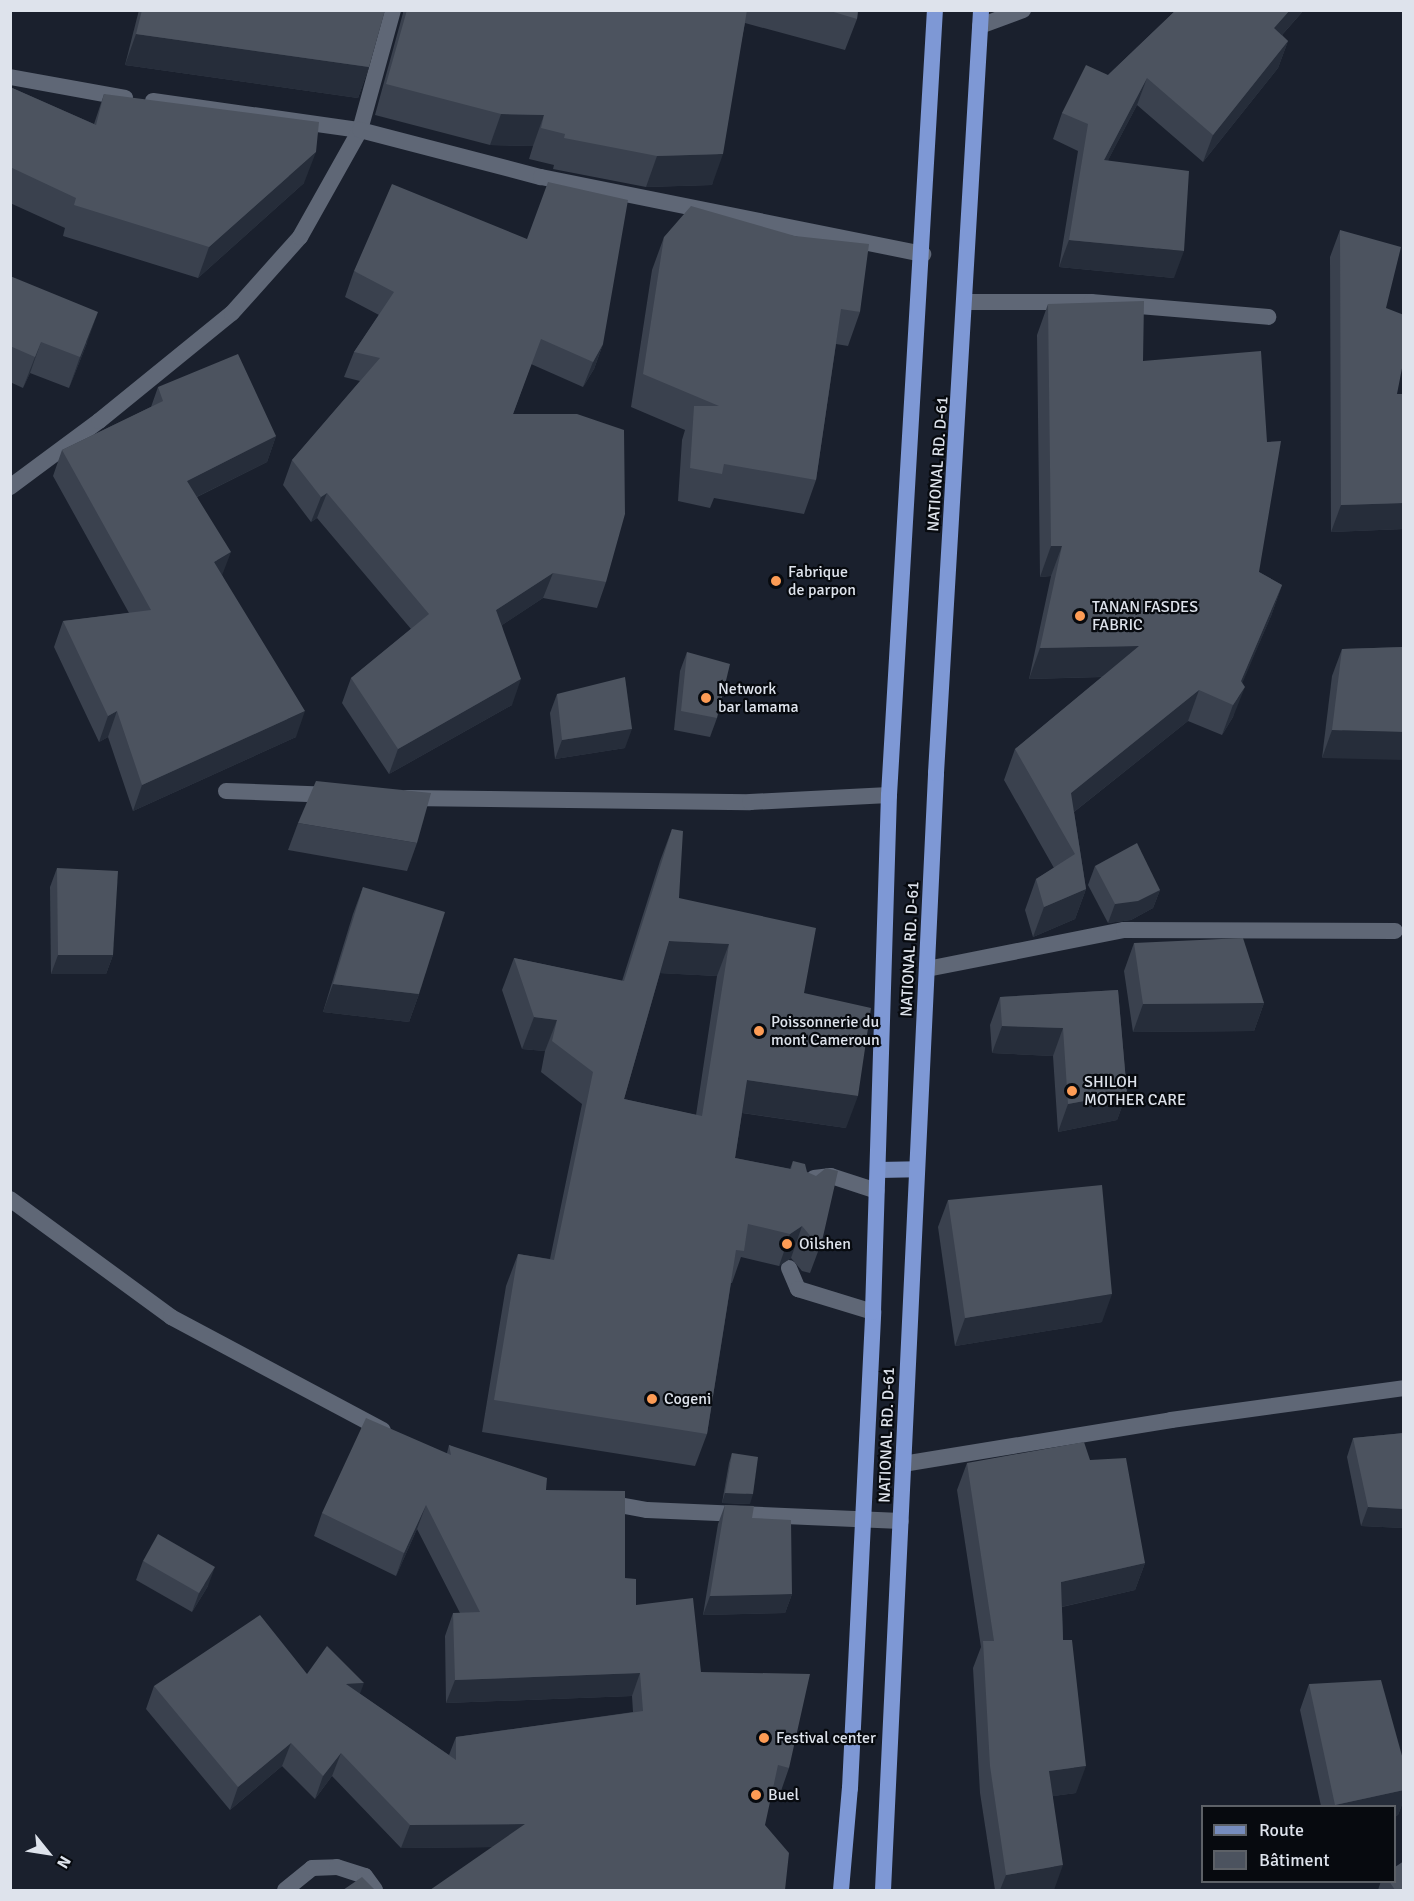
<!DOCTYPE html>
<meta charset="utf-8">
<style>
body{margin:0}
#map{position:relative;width:1414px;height:1901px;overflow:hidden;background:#1a202d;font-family:Signika,sans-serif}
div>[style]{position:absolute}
.service>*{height:16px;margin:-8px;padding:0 8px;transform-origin:8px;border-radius:8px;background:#5f6776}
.minor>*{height:16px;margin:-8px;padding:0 8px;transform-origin:8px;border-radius:8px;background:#5f6776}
.primary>*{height:16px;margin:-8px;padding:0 8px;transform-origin:8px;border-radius:8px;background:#768cbd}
.trunk>*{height:16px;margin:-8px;padding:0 8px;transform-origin:8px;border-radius:8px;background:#7e98d5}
.wall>*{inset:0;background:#3a414e}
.shaded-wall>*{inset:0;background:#262d3a}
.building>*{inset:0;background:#4c535f}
.dots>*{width:16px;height:16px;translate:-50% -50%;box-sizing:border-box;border:3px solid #070a0f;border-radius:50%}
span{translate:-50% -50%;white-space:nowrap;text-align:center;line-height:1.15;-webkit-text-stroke:4.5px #070a0f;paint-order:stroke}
.street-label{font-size:16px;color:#dee3ec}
.poi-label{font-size:16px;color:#dee3ec}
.left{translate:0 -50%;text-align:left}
.frame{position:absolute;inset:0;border:12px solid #dee3ec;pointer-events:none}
.legend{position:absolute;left:1201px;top:1805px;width:195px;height:78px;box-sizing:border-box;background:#070a0f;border:2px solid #5d6167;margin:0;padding:8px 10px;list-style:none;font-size:18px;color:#dee3ec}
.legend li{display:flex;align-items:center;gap:12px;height:30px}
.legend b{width:30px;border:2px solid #5d6167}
.north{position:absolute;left:18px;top:1823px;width:60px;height:60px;-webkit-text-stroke:4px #070a0f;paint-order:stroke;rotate:120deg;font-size:16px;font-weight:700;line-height:24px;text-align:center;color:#dee3ec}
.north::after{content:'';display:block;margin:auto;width:21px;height:27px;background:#dee3ec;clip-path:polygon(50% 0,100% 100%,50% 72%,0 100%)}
</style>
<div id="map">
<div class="service">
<i style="left:360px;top:130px;width:124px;rotate:-74.6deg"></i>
<i style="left:966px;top:302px;width:125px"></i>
<i style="left:1091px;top:302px;width:178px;rotate:4.8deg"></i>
<i style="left:814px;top:1178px;width:17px;rotate:-7deg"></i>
<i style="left:831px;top:1176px;width:48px;rotate:18.1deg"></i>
<i style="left:789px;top:1268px;width:23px;rotate:67deg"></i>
<i style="left:798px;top:1289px;width:78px;rotate:17deg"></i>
</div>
<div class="minor">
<i style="left:980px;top:26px;width:46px;rotate:-20.4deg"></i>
<i style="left:10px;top:77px;width:117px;rotate:10.3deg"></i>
<i style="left:153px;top:101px;width:209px;rotate:8deg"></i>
<i style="left:10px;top:487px;width:111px;rotate:-36.6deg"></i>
<i style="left:99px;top:421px;width:171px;rotate:-39.1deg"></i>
<i style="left:232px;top:313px;width:102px;rotate:-48.2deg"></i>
<i style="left:300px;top:237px;width:123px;rotate:-60.7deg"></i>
<i style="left:360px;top:130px;width:187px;rotate:14.6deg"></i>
<i style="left:541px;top:177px;width:390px;rotate:11.4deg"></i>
<i style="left:226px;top:791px;width:108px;rotate:2.1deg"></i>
<i style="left:407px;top:798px;width:343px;rotate:0.7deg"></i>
<i style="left:750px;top:802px;width:139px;rotate:-2.9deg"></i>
<i style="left:927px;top:969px;width:201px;rotate:-11.2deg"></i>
<i style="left:1124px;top:930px;width:271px;rotate:0.2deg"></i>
<i style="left:10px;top:1199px;width:200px;rotate:36.2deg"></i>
<i style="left:171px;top:1317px;width:240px;rotate:28.1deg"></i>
<i style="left:903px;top:1464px;width:272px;rotate:-9.3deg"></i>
<i style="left:1171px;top:1420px;width:235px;rotate:-7.8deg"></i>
<i style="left:603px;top:1502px;width:45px;rotate:10.3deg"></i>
<i style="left:647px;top:1510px;width:254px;rotate:2.5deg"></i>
<i style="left:285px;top:1890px;width:35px;rotate:-39deg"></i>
<i style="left:312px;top:1868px;width:25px;rotate:-2deg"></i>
<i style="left:337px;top:1867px;width:29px;rotate:18deg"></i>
<i style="left:365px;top:1876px;width:17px;rotate:54deg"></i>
</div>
<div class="primary">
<i style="left:878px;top:1170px;width:39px;rotate:-1deg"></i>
</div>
<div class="trunk">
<i style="left:841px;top:1890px;width:102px;rotate:-85deg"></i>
<i style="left:850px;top:1788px;width:477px;rotate:-87.2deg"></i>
<i style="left:873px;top:1312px;width:517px;rotate:-88.23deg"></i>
<i style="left:889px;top:795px;width:786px;rotate:-86.65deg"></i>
<i style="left:883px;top:1890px;width:1118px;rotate:-87.28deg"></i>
<i style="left:936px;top:773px;width:764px;rotate:-86.62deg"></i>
</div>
<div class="wall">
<i style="clip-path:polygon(139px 10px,385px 10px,369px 67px,358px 98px,125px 65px)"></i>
<i style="clip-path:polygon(403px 10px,858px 10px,857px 19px,845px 50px,745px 23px,712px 185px,646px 187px,553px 169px,554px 165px,529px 159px,533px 146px,490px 145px,375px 115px,403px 13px)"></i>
<i style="clip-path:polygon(1176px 10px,1304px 10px,1282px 35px,1288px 41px,1278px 68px,1203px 162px,1137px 105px,1108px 160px,1174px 278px,1059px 267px,1078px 151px,1053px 139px,1062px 113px,1108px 75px)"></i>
<i style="clip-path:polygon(10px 87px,94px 124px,104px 94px,304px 183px,198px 278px,63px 236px,65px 228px,10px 203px)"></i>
<i style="clip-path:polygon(1340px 230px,1386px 308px,1397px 394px,1404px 394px,1404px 529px,1331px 532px,1330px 257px)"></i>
<i style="clip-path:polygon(664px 237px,860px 312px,848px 346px,836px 344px,816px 480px,804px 514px,714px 498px,710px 508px,678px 501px,682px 440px,685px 430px,631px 407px,652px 270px)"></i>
<i style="clip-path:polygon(354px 271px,603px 344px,594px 369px,583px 387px,531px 364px,513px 414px,606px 582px,597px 608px,543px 598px,502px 625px,512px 705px,389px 774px,342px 703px,351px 678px,411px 629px,317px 518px,311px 522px,283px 485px,292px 460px,360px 381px,344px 377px,354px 352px,379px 315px,345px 297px)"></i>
<i style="clip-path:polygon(10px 276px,87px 343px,69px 388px,30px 373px,23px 388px,10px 382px)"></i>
<i style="clip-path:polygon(1048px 304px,1143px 361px,1259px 572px,1282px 585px,1271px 616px,1242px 682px,1233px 717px,1222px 735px,1188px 721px,1074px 812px,1086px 889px,1075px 919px,1033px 937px,1025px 910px,1036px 879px,1054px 868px,1004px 780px,1015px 749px,1102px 677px,1029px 679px,1051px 576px,1040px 577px,1037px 335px)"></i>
<i style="clip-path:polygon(158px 387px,276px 436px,267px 462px,197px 497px,222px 575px,296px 737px,133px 811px,108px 737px,99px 742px,54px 647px,63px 621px,129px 613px,53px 476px,62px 450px,151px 407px)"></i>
<i style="clip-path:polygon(1404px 647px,1322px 758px,1332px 676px,1342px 649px)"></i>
<i style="clip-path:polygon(687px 652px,717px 718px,710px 737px,674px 730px,680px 671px)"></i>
<i style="clip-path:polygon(557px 694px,625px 748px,555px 759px,550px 713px)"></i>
<i style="clip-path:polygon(298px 823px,417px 843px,407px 871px,288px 850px)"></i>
<i style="clip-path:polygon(evenodd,672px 829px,679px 898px,804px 993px,846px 1128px,742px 1113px,735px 1158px,790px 1169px,793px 1161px,822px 1241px,810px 1273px,802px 1271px,791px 1258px,779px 1266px,741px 1257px,732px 1283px,731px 1283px,707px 1434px,695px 1466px,482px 1432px,506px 1286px,518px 1254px,550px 1259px,582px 1104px,541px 1072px,545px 1051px,522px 1049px,502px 990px,514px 958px,622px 981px,660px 861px,672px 829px,660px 973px,717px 976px,696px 1115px,624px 1099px,660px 973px)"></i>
<i style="clip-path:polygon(1095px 866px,1160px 890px,1153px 908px,1131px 920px,1108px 923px,1088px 885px)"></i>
<i style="clip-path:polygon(57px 868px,113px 955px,106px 974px,51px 974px,50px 887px)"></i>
<i style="clip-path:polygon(363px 887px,419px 994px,409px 1022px,323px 1012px,353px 914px)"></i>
<i style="clip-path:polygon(1134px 943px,1264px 1003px,1254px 1031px,1133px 1032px,1124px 971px)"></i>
<i style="clip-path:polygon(1118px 990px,1127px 1093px,1117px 1120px,1058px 1132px,1053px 1056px,992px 1053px,990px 1025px,1000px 997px)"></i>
<i style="clip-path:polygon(948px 1200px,1102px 1322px,955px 1346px,938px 1227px)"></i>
<i style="clip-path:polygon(1404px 1433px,1404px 1528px,1361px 1526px,1347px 1457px,1353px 1438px)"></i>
<i style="clip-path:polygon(449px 1445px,546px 1490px,625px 1578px,636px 1605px,701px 1672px,789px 1768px,781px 1791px,772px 1789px,492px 1847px,401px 1848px,332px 1776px,315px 1799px,282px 1766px,230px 1810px,146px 1709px,154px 1686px,307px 1674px,360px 1694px,449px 1755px,456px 1737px,633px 1712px,632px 1696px,446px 1703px,445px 1636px,453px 1613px,460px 1613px,417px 1529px,396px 1576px,314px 1536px,322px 1513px,447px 1453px)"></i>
<i style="clip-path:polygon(732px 1453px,750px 1504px,722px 1503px,729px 1463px)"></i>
<i style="clip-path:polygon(1090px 1460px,1145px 1563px,1135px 1590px,1062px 1607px,1063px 1640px,1076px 1793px,1053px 1796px,1054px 1890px,995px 1890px,980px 1793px,973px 1668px,981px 1647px,957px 1490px,967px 1463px)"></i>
<i style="clip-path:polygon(725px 1505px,792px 1594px,785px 1613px,703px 1615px,718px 1524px)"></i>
<i style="clip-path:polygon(143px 1561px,208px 1586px,192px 1612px,136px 1580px)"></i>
<i style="clip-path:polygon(1309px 1684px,1404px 1763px,1404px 1799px,1398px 1815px,1395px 1816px,1395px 1806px,1321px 1806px,1300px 1710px)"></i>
<i style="clip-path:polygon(1381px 1881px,1395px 1881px,1404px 1890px,1378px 1890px)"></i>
</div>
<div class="shaded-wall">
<i style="clip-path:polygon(1290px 10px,1304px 10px,1264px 55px,1274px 28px)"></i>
<i style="clip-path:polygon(136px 34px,369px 67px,358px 98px,125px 65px)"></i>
<i style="clip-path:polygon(1288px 41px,1278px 68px,1203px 162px,1213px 135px)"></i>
<i style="clip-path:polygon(1147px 78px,1137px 105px,1094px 187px,1104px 160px)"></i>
<i style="clip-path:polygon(501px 114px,544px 115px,533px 146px,490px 145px)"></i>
<i style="clip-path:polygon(316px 152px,304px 183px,198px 278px,209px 247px)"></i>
<i style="clip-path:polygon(723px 154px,712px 185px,646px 187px,657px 156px)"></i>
<i style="clip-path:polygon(1069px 240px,1184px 251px,1174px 278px,1059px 267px)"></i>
<i style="clip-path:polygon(98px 312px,87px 343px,69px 388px,80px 357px)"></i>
<i style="clip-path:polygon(41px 342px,30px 373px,23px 388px,35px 357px)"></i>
<i style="clip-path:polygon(603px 344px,594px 369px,583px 387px,593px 362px)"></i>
<i style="clip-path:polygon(276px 436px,267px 462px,178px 506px,187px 481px)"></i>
<i style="clip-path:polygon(327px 493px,317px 518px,311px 522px,321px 497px)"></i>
<i style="clip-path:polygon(1404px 503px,1404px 529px,1331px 532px,1341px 505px)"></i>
<i style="clip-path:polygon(1051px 546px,1062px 546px,1051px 576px,1040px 577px)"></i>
<i style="clip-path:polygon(231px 552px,221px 578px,214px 562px)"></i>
<i style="clip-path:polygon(553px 573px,543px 598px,487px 635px,496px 610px)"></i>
<i style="clip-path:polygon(1282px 585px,1271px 616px,1233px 705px,1241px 681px)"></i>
<i style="clip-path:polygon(1139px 646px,1128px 676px,1029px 679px,1040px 648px)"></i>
<i style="clip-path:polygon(521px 679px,512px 705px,389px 774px,398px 749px)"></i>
<i style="clip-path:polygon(1245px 687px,1233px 717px,1222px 735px,1233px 705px)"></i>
<i style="clip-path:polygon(1199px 690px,1188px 721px,1060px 823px,1071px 793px)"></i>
<i style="clip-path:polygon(117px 711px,108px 737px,99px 742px,108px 716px)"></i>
<i style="clip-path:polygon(305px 711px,296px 737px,133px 811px,142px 785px)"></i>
<i style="clip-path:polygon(632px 729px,625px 748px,555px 759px,562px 740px)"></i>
<i style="clip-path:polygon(1332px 730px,1404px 732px,1404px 760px,1322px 758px)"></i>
<i style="clip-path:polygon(1086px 889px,1075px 919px,1033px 937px,1044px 907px)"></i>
<i style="clip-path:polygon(1160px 890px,1153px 908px,1131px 920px,1108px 923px,1115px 904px)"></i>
<i style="clip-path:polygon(669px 941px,729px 944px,717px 976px,657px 973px)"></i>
<i style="clip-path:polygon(58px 955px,113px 955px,106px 974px,51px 974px)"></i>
<i style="clip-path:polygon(333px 984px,419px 994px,409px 1022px,323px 1012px)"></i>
<i style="clip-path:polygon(1264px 1003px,1254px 1031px,1133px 1032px,1143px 1004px)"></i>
<i style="clip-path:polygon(534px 1017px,557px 1020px,545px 1051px,522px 1049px)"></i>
<i style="clip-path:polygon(1002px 1026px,1063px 1028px,1053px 1056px,992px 1053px)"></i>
<i style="clip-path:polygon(747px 1080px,858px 1096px,846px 1128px,736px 1112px)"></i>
<i style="clip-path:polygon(1127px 1093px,1117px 1120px,1058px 1132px,1068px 1104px)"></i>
<i style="clip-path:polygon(802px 1226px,791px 1258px,779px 1266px,790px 1234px)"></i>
<i style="clip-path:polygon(1112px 1294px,1102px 1322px,955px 1346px,965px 1318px)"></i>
<i style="clip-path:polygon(725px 1493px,753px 1494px,750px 1504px,722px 1503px)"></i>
<i style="clip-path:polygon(426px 1505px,417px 1529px,396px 1576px,404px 1553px)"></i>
<i style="clip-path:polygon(1368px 1507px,1404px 1509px,1404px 1528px,1361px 1526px)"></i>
<i style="clip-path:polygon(1145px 1563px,1135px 1590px,1052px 1609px,1061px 1582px)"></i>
<i style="clip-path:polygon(215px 1567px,208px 1586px,192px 1612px,199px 1593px)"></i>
<i style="clip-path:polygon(792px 1594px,785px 1613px,703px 1615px,710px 1596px)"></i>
<i style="clip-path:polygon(640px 1673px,632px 1696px,446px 1703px,455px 1680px)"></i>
<i style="clip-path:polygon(364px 1683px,355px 1707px,346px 1684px)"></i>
<i style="clip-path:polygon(291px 1743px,282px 1766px,230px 1810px,238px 1787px)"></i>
<i style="clip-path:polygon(341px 1753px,332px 1776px,315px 1799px,323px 1776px)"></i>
<i style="clip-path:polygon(1086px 1766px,1076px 1793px,1039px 1798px,1049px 1771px)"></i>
<i style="clip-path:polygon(1404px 1790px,1404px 1799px,1398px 1815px,1395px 1816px,1395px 1806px,1335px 1806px,1335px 1805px)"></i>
<i style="clip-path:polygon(525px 1824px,517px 1847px,401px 1848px,410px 1825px)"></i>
<i style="clip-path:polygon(1063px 1865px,1054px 1890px,1000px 1890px,1006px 1875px)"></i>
</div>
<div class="building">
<i style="clip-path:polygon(142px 10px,385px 10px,369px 67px,136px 34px)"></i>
<i style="clip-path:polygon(407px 10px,747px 10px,723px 154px,657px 156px,564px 138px,565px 134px,541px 128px,544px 115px,501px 114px,386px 84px)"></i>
<i style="clip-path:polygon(827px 10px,858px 10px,857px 19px)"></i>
<i style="clip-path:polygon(1176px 10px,1290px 10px,1274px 28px,1288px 41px,1213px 135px,1147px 78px,1104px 160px,1189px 171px,1184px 251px,1069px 240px,1088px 124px,1062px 113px,1086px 65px,1108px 75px)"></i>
<i style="clip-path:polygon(10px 87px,96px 125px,104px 94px,319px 122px,316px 152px,209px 247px,74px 205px,76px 198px,10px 167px)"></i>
<i style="clip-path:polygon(548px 182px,628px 200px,603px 344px,593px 362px,541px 339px,513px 414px,577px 414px,624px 430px,625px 514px,606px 582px,553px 573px,496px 610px,521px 679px,398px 749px,351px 678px,429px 614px,327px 493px,321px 497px,292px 460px,380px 358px,354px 352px,394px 292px,354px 271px,392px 184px,527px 239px)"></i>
<i style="clip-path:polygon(691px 206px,795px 236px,869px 244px,860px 312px,841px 309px,816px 480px,724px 464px,722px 474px,690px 468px,694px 406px,719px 406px,643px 374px,664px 237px)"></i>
<i style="clip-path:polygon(1340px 230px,1401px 247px,1386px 308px,1404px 315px,1404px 358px,1397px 394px,1404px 394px,1404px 503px,1341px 505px)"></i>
<i style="clip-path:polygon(10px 276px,98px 312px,80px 357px,41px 342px,35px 357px,10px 346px)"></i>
<i style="clip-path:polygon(1144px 301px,1143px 361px,1261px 351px,1267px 442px,1281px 441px,1259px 572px,1282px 585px,1241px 681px,1245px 687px,1233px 705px,1199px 690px,1071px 793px,1086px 889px,1044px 907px,1036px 879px,1075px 854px,1015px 749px,1139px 646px,1040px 648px,1062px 546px,1051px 546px,1048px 304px)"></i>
<i style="clip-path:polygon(238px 354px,276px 436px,187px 481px,231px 552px,214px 562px,305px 711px,142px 785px,117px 711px,108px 716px,63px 621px,151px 610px,62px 450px,163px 401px,158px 387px)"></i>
<i style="clip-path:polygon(1404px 647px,1404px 732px,1332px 730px,1342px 649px)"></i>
<i style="clip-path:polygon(687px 652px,730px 664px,717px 718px,681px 711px)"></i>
<i style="clip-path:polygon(625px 677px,632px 729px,562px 740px,557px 694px)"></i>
<i style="clip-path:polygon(316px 781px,431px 793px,417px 843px,298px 823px)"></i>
<i style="clip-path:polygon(evenodd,672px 829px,683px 831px,679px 898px,816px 928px,804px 993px,871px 1008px,858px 1096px,747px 1080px,735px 1158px,791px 1169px,793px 1161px,805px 1164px,807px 1172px,816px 1176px,826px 1168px,838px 1171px,822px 1241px,813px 1239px,802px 1226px,790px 1234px,748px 1224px,744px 1251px,736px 1250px,707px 1434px,494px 1400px,518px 1254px,554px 1260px,593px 1072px,552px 1041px,557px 1020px,534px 1017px,514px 958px,624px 981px,672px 829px,669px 941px,729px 944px,702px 1116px,624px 1099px,669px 941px)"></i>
<i style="clip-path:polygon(1137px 843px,1160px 890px,1138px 901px,1115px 904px,1095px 866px)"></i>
<i style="clip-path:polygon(57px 868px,118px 871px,113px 955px,58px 955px)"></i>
<i style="clip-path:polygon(363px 887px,445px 912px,419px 994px,333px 984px)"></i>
<i style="clip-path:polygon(1243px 938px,1264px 1003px,1143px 1004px,1134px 943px)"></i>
<i style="clip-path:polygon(1118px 990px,1127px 1093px,1068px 1104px,1063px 1028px,1002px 1026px,1000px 997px)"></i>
<i style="clip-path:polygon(1102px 1185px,1112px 1294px,965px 1318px,948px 1200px)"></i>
<i style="clip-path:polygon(366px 1418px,451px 1455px,449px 1445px,547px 1478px,546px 1490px,625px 1491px,625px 1578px,636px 1579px,636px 1605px,693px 1598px,701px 1672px,810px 1674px,789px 1768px,778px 1765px,765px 1825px,789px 1853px,785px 1890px,430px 1890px,525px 1824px,410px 1825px,341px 1753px,323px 1776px,291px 1743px,238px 1787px,154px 1686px,260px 1615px,307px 1674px,327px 1646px,364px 1683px,346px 1684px,456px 1760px,456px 1737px,643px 1711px,640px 1673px,455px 1680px,453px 1613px,480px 1612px,426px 1505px,404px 1553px,322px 1513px)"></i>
<i style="clip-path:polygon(1404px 1433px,1404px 1509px,1368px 1507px,1353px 1438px)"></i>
<i style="clip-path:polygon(1084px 1442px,1090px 1460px,1126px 1458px,1145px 1563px,1061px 1582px,1063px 1640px,1072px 1640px,1086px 1766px,1049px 1771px,1063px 1865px,1006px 1875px,990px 1766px,983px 1641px,994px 1641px,967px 1463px)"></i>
<i style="clip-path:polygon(732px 1453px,758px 1457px,753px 1494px,725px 1493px)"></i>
<i style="clip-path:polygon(725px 1505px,754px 1506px,752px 1518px,791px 1520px,792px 1594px,710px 1596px)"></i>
<i style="clip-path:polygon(158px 1534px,215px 1567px,199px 1593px,143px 1561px)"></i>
<i style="clip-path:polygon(1381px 1680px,1404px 1763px,1404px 1790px,1335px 1805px,1309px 1684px)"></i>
<i style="clip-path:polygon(1404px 1861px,1404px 1890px,1395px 1890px,1389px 1881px,1395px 1881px,1395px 1867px)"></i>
<i style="clip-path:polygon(362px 1877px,375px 1890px,343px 1890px)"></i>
</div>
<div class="dots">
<i style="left:776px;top:581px;background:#fd9c55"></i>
<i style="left:1080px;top:616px;background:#fd9c55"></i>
<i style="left:706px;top:698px;background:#fd9c55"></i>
<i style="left:759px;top:1031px;background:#fd9c55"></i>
<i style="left:1072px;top:1091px;background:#fd9c55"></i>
<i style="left:787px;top:1244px;background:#fd9c55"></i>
<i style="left:652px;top:1399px;background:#fd9c55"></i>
<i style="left:764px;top:1738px;background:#fd9c55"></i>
<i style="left:756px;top:1795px;background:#fd9c55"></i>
</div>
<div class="street-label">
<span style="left:938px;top:464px;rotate:-86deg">NATIONAL RD. D-61</span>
<span style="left:910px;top:949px;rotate:-87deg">NATIONAL RD. D-61</span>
<span style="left:887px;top:1435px;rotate:-88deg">NATIONAL RD. D-61</span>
</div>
<div class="poi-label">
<span class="left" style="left:788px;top:581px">Fabrique<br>de parpon</span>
<span class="left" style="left:1092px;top:616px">TANAN FASDES<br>FABRIC</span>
<span class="left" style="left:718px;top:698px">Network<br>bar lamama</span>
<span class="left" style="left:771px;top:1031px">Poissonnerie du<br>mont Cameroun</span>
<span class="left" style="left:1084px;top:1091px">SHILOH<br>MOTHER CARE</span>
<span class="left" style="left:799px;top:1244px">Oilshen</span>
<span class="left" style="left:664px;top:1399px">Cogeni</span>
<span class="left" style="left:776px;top:1738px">Festival center</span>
<span class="left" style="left:768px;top:1795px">Buel</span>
</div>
<div class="frame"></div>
<ul class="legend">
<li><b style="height:8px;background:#768cbd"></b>Route</li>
<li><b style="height:16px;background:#4c535f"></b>Bâtiment</li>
</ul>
<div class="north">N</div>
</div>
